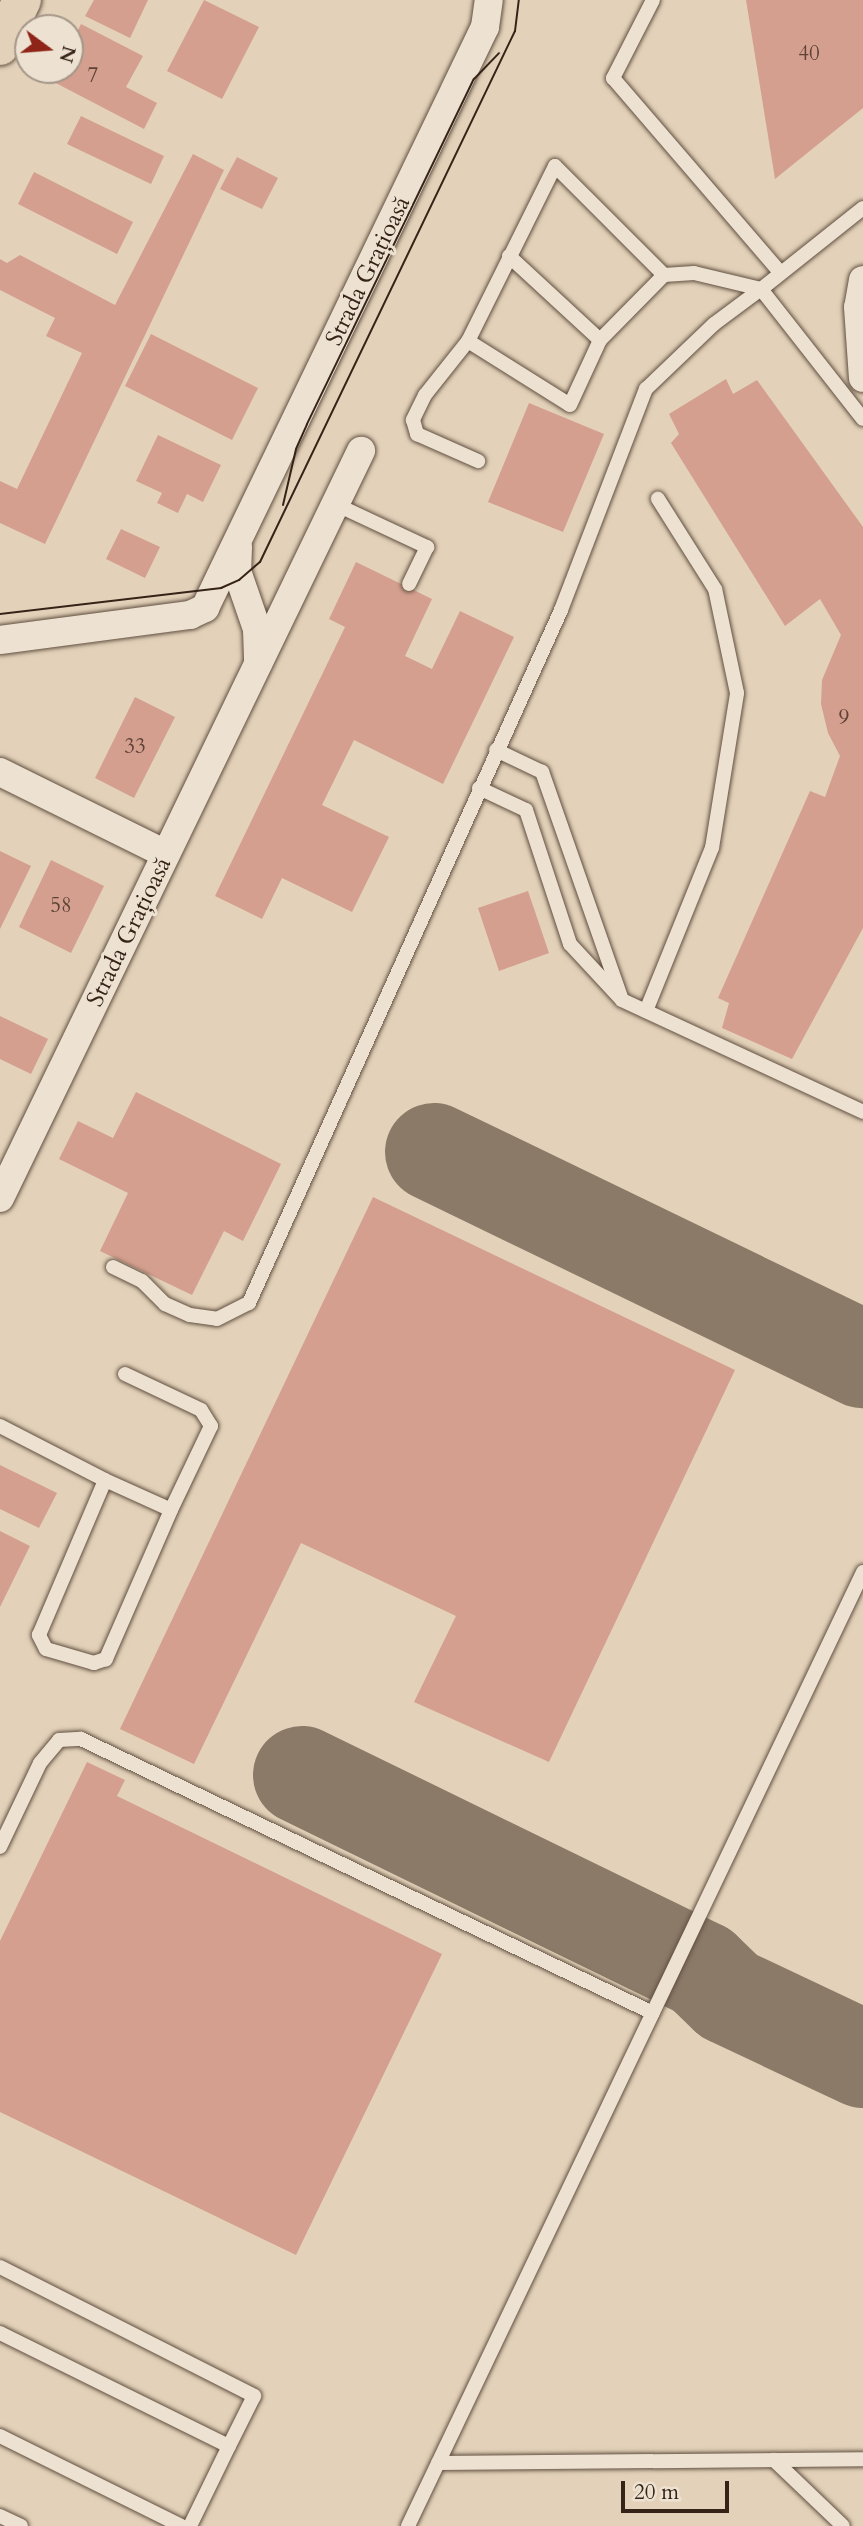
<!DOCTYPE html>
<meta charset="utf-8">
<style>
body{margin:0}
#map{position:relative;width:863px;height:2526px;overflow:hidden;background:#e3d2b9;font-family:Cardo,serif}
div>[style]{position:absolute}
.taxiway>*{height:98px;margin:-49px;padding:0 49px;transform-origin:49px;border-radius:49px;background:#8c7a68}
.building>*{inset:0;background:#d49f8e}
.roads{filter:drop-shadow(0 0 2px #614f40) drop-shadow(0 0 2px #614f40)}
.lane>*{height:14px;margin:-7px;padding:0 7px;transform-origin:7px;border-radius:7px;background:#ede2d2}
.street>*{height:28px;margin:-14px;padding:0 14px;transform-origin:14px;border-radius:14px;background:#ede2d2}
.primary>*{height:38px;margin:-19px;padding:0 19px;transform-origin:19px;border-radius:19px;background:#e3d2b9}
.tram>*{height:2px;margin:-1px;padding:0 1px;transform-origin:1px;border-radius:1px;background:#362318}
span{translate:-50% -50%;white-space:nowrap;text-align:center;line-height:1.15;-webkit-text-stroke:6px #ede2d2;paint-order:stroke}
.number-label{font-size:21px;color:#5e4236}
.number-label span{-webkit-text-stroke-width:0}
.street-label{font-size:24px;color:#362318}
.north{position:absolute;left:14px;top:14px;width:70px;height:70px;box-sizing:border-box;background:#ede2d2;border:2px solid #a49688;border-radius:50%;rotate:106deg;font-size:19px;font-weight:700;line-height:28px;text-align:center;color:#362318}
.north::after{content:'';display:block;margin:auto;width:24px;height:32px;background:#8f2418;clip-path:polygon(50% 0,100% 100%,50% 72%,0 100%)}
.scale{position:absolute;left:621px;top:2481px;width:108px;height:32px;box-sizing:border-box;border:4px solid #362318;border-top:0;padding-left:9px;font-size:21px;line-height:24px;white-space:nowrap;color:#362318;-webkit-text-stroke:5px #ede2d2;paint-order:stroke}
</style>
<div id="map">
<div class="taxiway">
<i style="left:434px;top:1152px;width:476px;rotate:25.8deg"></i>
<i style="left:302px;top:1775px;width:445px;rotate:26deg"></i>
<i style="left:702px;top:1970px;width:37px;rotate:44deg"></i>
<i style="left:729px;top:1996px;width:148px;rotate:25.2deg"></i>
</div>
<div class="building">
<i style="clip-path:polygon(94px 0,148px 0,130px 38px,85px 16px)"></i>
<i style="clip-path:polygon(204px 0,259px 27px,222px 99px,167px 71px)"></i>
<i style="clip-path:polygon(746px 0,863px 0,863px 108px,775px 179px)"></i>
<i style="clip-path:polygon(81px 24px,143px 56px,126px 87px,157px 103px,144px 129px,52px 81px,57px 70px,70px 70px,70px 46px)"></i>
<i style="clip-path:polygon(81px 116px,164px 156px,151px 184px,67px 144px)"></i>
<i style="clip-path:polygon(193px 154px,224px 170px,45px 544px,0 523px,0 481px,17px 489px,82px 353px,46px 336px,55px 318px,0 290px,0 259px,7px 263px,20px 255px,115px 305px)"></i>
<i style="clip-path:polygon(237px 157px,278px 178px,262px 209px,220px 189px)"></i>
<i style="clip-path:polygon(34px 172px,133px 222px,117px 254px,18px 204px)"></i>
<i style="clip-path:polygon(151px 334px,258px 388px,232px 440px,125px 386px)"></i>
<i style="clip-path:polygon(726px 379px,733px 394px,757px 380px,863px 527px,863px 928px,792px 1059px,722px 1028px,729px 1003px,718px 998px,810px 791px,825px 797px,840px 756px,828px 733px,821px 704px,822px 680px,841px 635px,820px 599px,785px 626px,671px 443px,679px 434px,669px 414px)"></i>
<i style="clip-path:polygon(529px 403px,604px 434px,563px 532px,488px 502px)"></i>
<i style="clip-path:polygon(158px 435px,221px 465px,203px 502px,187px 494px,178px 513px,157px 503px,162px 493px,136px 481px)"></i>
<i style="clip-path:polygon(121px 529px,160px 547px,145px 578px,106px 559px)"></i>
<i style="clip-path:polygon(356px 562px,432px 599px,405px 656px,432px 669px,460px 611px,514px 637px,443px 784px,354px 740px,322px 805px,389px 837px,352px 912px,282px 878px,262px 919px,215px 896px,345px 627px,329px 619px)"></i>
<i style="clip-path:polygon(135px 697px,175px 717px,134px 798px,95px 778px)"></i>
<i style="clip-path:polygon(0 851px,31px 866px,0 929px)"></i>
<i style="clip-path:polygon(51px 860px,104px 886px,71px 953px,19px 927px)"></i>
<i style="clip-path:polygon(528px 891px,549px 953px,499px 971px,478px 908px)"></i>
<i style="clip-path:polygon(0 1016px,48px 1039px,31px 1074px,0 1059px)"></i>
<i style="clip-path:polygon(136px 1092px,281px 1164px,243px 1241px,224px 1231px,192px 1295px,100px 1251px,128px 1193px,59px 1159px,78px 1121px,113px 1138px)"></i>
<i style="clip-path:polygon(373px 1197px,735px 1370px,549px 1762px,414px 1702px,456px 1616px,301px 1543px,194px 1764px,120px 1729px)"></i>
<i style="clip-path:polygon(0 1465px,57px 1493px,39px 1528px,0 1509px)"></i>
<i style="clip-path:polygon(0 1531px,30px 1546px,0 1607px)"></i>
<i style="clip-path:polygon(87px 1762px,125px 1780px,117px 1796px,442px 1954px,296px 2255px,0 2112px,0 1941px)"></i>
</div>
<div class="roads">
<div class="lane">
<i style="left:653px;top:0;width:88px;rotate:117.1deg"></i>
<i style="left:613px;top:78px;width:257px;rotate:49.3deg"></i>
<i style="left:863px;top:208px;width:130px;rotate:141.5deg"></i>
<i style="left:761px;top:289px;width:165px;rotate:51.9deg"></i>
<i style="left:509px;top:256px;width:124px;rotate:42.7deg"></i>
<i style="left:664px;top:275px;width:30px;rotate:-4deg"></i>
<i style="left:694px;top:273px;width:69px;rotate:13.4deg"></i>
<i style="left:468px;top:341px;width:120px;rotate:32.1deg"></i>
<i style="left:570px;top:405px;width:72px;rotate:-65.2deg"></i>
<i style="left:600px;top:340px;width:91px;rotate:-45.4deg"></i>
<i style="left:664px;top:275px;width:154px;rotate:-135deg"></i>
<i style="left:555px;top:166px;width:195px;rotate:116.4deg"></i>
<i style="left:468px;top:341px;width:69px;rotate:128.5deg"></i>
<i style="left:425px;top:395px;width:28px;rotate:116deg"></i>
<i style="left:413px;top:420px;width:15px;rotate:74deg"></i>
<i style="left:417px;top:434px;width:67px;rotate:23.9deg"></i>
<i style="left:335px;top:504px;width:102px;rotate:25.1deg"></i>
<i style="left:427px;top:547px;width:41px;rotate:115.9deg"></i>
<i style="left:479px;top:788px;width:52px;rotate:25.1deg"></i>
<i style="left:526px;top:810px;width:141px;rotate:71.8deg"></i>
<i style="left:570px;top:944px;width:76px;rotate:47.1deg"></i>
<i style="left:622px;top:1000px;width:242px;rotate:-109.3deg"></i>
<i style="left:542px;top:772px;width:51px;rotate:-154.4deg"></i>
<i style="left:622px;top:1000px;width:266px;rotate:24.9deg"></i>
<i style="left:646px;top:1011px;width:176px;rotate:-68deg"></i>
<i style="left:712px;top:848px;width:157px;rotate:-80.8deg"></i>
<i style="left:737px;top:693px;width:106px;rotate:-101.9deg"></i>
<i style="left:715px;top:589px;width:107px;rotate:-122.3deg"></i>
<i style="left:113px;top:1267px;width:32px;rotate:26deg"></i>
<i style="left:142px;top:1281px;width:33px;rotate:45deg"></i>
<i style="left:165px;top:1304px;width:27px;rotate:24deg"></i>
<i style="left:190px;top:1315px;width:27px;rotate:8deg"></i>
<i style="left:217px;top:1319px;width:36px;rotate:-27deg"></i>
<i style="left:249px;top:1303px;width:760px;rotate:-65.76deg"></i>
<i style="left:561px;top:610px;width:237px;rotate:-69deg"></i>
<i style="left:646px;top:389px;width:94px;rotate:-43.7deg"></i>
<i style="left:714px;top:324px;width:59px;rotate:-36.7deg"></i>
<i style="left:125px;top:1374px;width:84px;rotate:25.3deg"></i>
<i style="left:201px;top:1410px;width:19px;rotate:58deg"></i>
<i style="left:211px;top:1426px;width:93px;rotate:115.5deg"></i>
<i style="left:0;top:1426px;width:118px;rotate:27.2deg"></i>
<i style="left:105px;top:1480px;width:72px;rotate:24.4deg"></i>
<i style="left:171px;top:1510px;width:163px;rotate:113.6deg"></i>
<i style="left:106px;top:1659px;width:13px;rotate:162deg"></i>
<i style="left:94px;top:1663px;width:50px;rotate:-163.7deg"></i>
<i style="left:46px;top:1649px;width:16px;rotate:-117deg"></i>
<i style="left:39px;top:1635px;width:168px;rotate:-66.9deg"></i>
<i style="left:0;top:1847px;width:93px;rotate:-64.5deg"></i>
<i style="left:40px;top:1763px;width:30px;rotate:-50deg"></i>
<i style="left:59px;top:1740px;width:22px;rotate:-3deg"></i>
<i style="left:81px;top:1739px;width:634px;rotate:25.6deg"></i>
<i style="left:0;top:2267px;width:285px;rotate:26.9deg"></i>
<i style="left:254px;top:2396px;width:56px;rotate:116.6deg"></i>
<i style="left:0;top:2333px;width:255px;rotate:26.3deg"></i>
<i style="left:229px;top:2446px;width:89px;rotate:116deg"></i>
<i style="left:0;top:2436px;width:202px;rotate:26.4deg"></i>
<i style="left:774px;top:2460px;width:95px;rotate:43.7deg"></i>
<i style="left:438px;top:2463px;width:425px;rotate:-0.5deg"></i>
<i style="left:0;top:2516px;width:23px;rotate:25deg"></i>
<i style="left:408px;top:2526px;width:1057px;rotate:-64.5deg"></i>
</div>
<div class="street">
<i style="left:863px;top:280px;width:27px;rotate:100deg"></i>
<i style="left:858px;top:307px;width:71px;rotate:86deg"></i>
<i style="left:238px;top:547px;width:24px;rotate:92deg"></i>
<i style="left:237px;top:571px;width:61px;rotate:71deg"></i>
<i style="left:257px;top:629px;width:34px;rotate:88deg"></i>
<i style="left:0;top:640px;width:192px;rotate:-7.5deg"></i>
<i style="left:190px;top:615px;width:17px;rotate:-25deg"></i>
<i style="left:205px;top:608px;width:645px;rotate:-64.27deg"></i>
<i style="left:485px;top:27px;width:27px;rotate:-82deg"></i>
<i style="left:0;top:772px;width:185px;rotate:26.3deg"></i>
<i style="left:0;top:1198px;width:830px;rotate:-64.21deg"></i>
</div>
<div class="primary">
<i style="left:0;top:46px;width:51px;rotate:-64.4deg"></i>
</div>
</div>
<div class="tram">
<i style="left:283px;top:505px;width:57px;rotate:-76.9deg"></i>
<i style="left:296px;top:449px;width:27px;rotate:-66deg"></i>
<i style="left:307px;top:424px;width:383px;rotate:-64.2deg"></i>
<i style="left:474px;top:79px;width:36px;rotate:-46deg"></i>
<i style="left:0;top:614px;width:223px;rotate:-6.7deg"></i>
<i style="left:221px;top:588px;width:20px;rotate:-24deg"></i>
<i style="left:239px;top:580px;width:28px;rotate:-41deg"></i>
<i style="left:260px;top:562px;width:589px;rotate:-64.35deg"></i>
<i style="left:515px;top:31px;width:31px;rotate:-83deg"></i>
</div>
<div class="number-label">
<span style="left:809px;top:54px">40</span>
<span style="left:93px;top:76px">7</span>
<span style="left:844px;top:718px">9</span>
<span style="left:135px;top:747px">33</span>
<span style="left:61px;top:906px">58</span>
</div>
<div class="street-label">
<span style="left:368px;top:271px;rotate:-64deg">Strada Grațioasă</span>
<span style="left:129px;top:932px;rotate:-64deg">Strada Grațioasă</span>
</div>
<div class="north">N</div>
<div class="scale">20 m</div>
</div>
